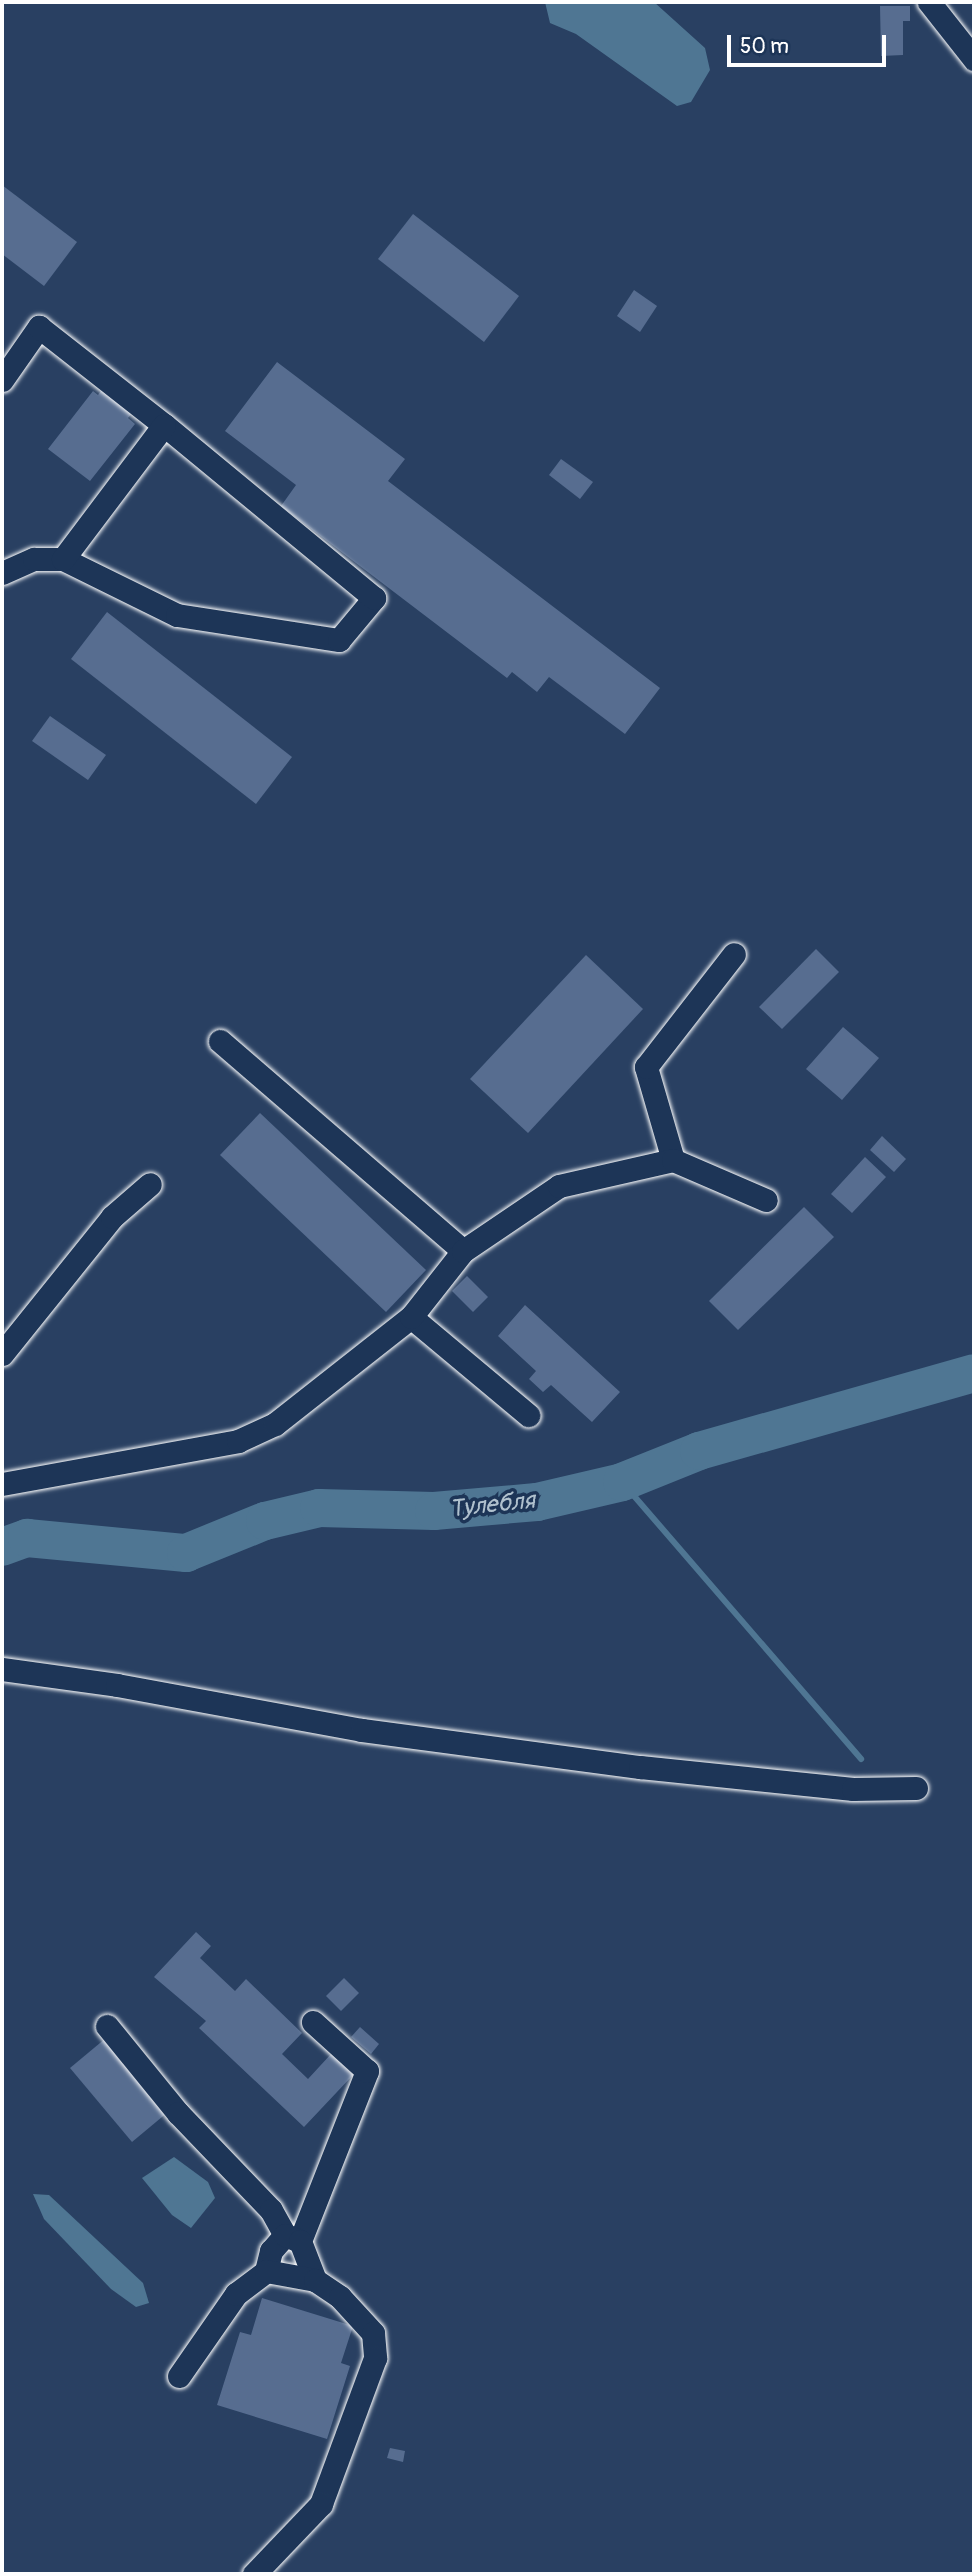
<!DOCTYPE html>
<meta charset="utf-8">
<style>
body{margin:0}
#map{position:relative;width:976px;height:2576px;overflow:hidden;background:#294062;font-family:Pangolin,sans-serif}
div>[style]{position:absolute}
.water>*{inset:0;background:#4f7693}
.stream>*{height:6px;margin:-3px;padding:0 3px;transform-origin:3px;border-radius:3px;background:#4f7693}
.river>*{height:38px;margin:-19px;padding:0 19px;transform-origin:19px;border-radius:19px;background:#4f7693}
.building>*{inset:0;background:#576d90}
.roads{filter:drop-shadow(0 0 2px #fff) drop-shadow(0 0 2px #fff)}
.minor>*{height:23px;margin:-11.5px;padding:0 11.5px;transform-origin:11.5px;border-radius:11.5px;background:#1d3557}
span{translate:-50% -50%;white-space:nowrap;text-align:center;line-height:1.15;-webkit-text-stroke:7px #1d3557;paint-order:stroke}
.water-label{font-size:24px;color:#b0c1ce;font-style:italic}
.frame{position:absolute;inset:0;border:4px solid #fff;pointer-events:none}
.scale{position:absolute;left:727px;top:35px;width:159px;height:32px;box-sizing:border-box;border:4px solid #fff;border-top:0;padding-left:9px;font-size:21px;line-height:24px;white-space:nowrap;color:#fff;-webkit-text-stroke:5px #1d3557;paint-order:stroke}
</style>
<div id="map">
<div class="water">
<i style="clip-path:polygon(545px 2px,654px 2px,705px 48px,710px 70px,691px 102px,677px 106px,576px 34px,550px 23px)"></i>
<i style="clip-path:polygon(174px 2157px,208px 2182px,215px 2198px,191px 2228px,172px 2215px,142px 2178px)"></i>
<i style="clip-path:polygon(33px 2194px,49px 2195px,143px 2283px,149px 2303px,136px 2307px,111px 2289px,44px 2219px)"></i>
</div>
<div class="stream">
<i style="left:622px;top:1482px;width:366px;rotate:49.2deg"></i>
</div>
<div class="river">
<i style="left:2px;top:1547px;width:27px;rotate:-20deg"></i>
<i style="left:27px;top:1538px;width:160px;rotate:5.4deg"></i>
<i style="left:186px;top:1553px;width:85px;rotate:-22.1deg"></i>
<i style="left:265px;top:1521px;width:56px;rotate:-13.5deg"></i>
<i style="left:319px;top:1508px;width:115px;rotate:1.5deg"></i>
<i style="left:434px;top:1511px;width:103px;rotate:-5deg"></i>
<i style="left:537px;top:1502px;width:87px;rotate:-13.2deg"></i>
<i style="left:622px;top:1482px;width:83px;rotate:-21.9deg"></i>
<i style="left:699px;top:1451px;width:286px;rotate:-15.8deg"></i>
</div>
<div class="building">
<i style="clip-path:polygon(880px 6px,910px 6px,910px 21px,903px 21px,903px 55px,881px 56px)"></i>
<i style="clip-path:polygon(2px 185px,77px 242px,44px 286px,2px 254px)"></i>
<i style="clip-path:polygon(413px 214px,519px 296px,484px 342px,378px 259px)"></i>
<i style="clip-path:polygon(634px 290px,657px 306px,640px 332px,617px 316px)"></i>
<i style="clip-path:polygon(277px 362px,405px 459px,388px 481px,660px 688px,625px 734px,549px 677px,537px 692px,512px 672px,507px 678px,281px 506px,296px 485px,225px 431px)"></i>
<i style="clip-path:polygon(106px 384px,136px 408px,128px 418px,135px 424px,90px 481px,48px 449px,93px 391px,98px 395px)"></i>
<i style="clip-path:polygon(561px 459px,593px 482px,580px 499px,549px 475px)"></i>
<i style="clip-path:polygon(107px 612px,292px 757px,256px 804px,71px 659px)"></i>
<i style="clip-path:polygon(50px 716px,106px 755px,88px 780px,32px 741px)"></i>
<i style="clip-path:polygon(816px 949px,839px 972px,782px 1029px,759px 1007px)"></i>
<i style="clip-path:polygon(586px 955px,643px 1009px,528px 1133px,470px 1079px)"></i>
<i style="clip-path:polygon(843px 1027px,879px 1058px,842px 1100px,806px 1069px)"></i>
<i style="clip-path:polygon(260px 1113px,426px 1270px,386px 1312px,220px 1155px)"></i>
<i style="clip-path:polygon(882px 1136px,906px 1159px,894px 1172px,870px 1150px)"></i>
<i style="clip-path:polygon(865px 1157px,886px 1177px,852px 1213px,831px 1194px)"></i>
<i style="clip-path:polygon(804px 1207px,834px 1237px,738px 1330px,709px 1301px)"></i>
<i style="clip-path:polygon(467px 1276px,488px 1297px,473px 1312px,452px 1291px)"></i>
<i style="clip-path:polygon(525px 1305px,620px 1392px,592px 1422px,551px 1385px,543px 1392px,529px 1379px,536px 1371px,498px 1336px)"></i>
<i style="clip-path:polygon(196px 1932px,211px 1946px,200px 1958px,235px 1991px,246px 1979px,302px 2033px,282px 2054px,308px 2079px,331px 2054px,353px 2075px,304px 2127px,199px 2028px,206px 2021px,154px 1977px)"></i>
<i style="clip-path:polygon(344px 1978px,359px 1993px,341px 2011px,326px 1996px)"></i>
<i style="clip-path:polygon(360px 2027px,379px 2044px,371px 2054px,351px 2037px)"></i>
<i style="clip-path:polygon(106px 2038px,168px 2112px,132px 2142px,70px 2068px)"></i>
<i style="clip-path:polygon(262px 2298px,353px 2326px,341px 2363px,350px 2366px,327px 2439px,217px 2405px,240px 2332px,251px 2335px)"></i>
<i style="clip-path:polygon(390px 2448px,405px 2451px,403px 2462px,387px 2458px)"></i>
</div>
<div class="roads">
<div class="minor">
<i style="left:929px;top:2px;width:73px;rotate:51.7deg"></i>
<i style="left:2px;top:380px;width:65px;rotate:-55.1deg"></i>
<i style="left:39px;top:327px;width:159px;rotate:38.1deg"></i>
<i style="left:2px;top:573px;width:35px;rotate:-24deg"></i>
<i style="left:34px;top:559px;width:29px"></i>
<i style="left:63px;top:559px;width:127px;rotate:26.2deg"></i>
<i style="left:177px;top:615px;width:164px;rotate:8.8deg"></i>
<i style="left:339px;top:640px;width:55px;rotate:-50.2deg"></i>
<i style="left:374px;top:598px;width:272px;rotate:-140.5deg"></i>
<i style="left:164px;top:425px;width:168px;rotate:127deg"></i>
<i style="left:220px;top:1041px;width:321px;rotate:40.8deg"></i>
<i style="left:673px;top:1160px;width:97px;rotate:-106.2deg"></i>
<i style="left:646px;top:1067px;width:143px;rotate:-52.1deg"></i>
<i style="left:411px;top:1317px;width:153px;rotate:39.9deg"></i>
<i style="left:2px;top:1354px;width:176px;rotate:-51.2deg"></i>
<i style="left:112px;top:1217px;width:50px;rotate:-41deg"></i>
<i style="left:2px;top:1484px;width:240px;rotate:-10.3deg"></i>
<i style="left:238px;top:1441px;width:41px;rotate:-24.7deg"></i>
<i style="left:275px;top:1424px;width:173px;rotate:-38.2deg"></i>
<i style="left:411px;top:1317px;width:84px;rotate:-51.8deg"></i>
<i style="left:463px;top:1251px;width:116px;rotate:-34.1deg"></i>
<i style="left:559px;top:1186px;width:117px;rotate:-12.8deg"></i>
<i style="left:673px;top:1160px;width:101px;rotate:23.3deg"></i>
<i style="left:2px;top:1669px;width:116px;rotate:7.9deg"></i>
<i style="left:117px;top:1685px;width:249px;rotate:10.4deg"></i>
<i style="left:362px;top:1730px;width:280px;rotate:7.6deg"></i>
<i style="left:640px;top:1767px;width:214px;rotate:5.9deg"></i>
<i style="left:853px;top:1789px;width:63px;rotate:-0.9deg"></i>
<i style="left:107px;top:2026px;width:112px;rotate:50.8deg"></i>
<i style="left:178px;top:2113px;width:134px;rotate:46.2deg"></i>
<i style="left:271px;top:2210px;width:29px;rotate:61deg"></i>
<i style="left:300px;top:2241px;width:183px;rotate:-68.5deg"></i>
<i style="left:367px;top:2071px;width:73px;rotate:-137.8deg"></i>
<i style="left:266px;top:2271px;width:21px;rotate:-76deg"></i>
<i style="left:271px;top:2251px;width:21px;rotate:-49deg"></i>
<i style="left:285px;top:2235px;width:16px;rotate:22deg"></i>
<i style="left:300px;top:2241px;width:42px;rotate:69deg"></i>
<i style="left:179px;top:2376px;width:100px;rotate:-55.2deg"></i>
<i style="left:236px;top:2294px;width:38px;rotate:-37deg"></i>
<i style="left:266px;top:2271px;width:50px;rotate:10.4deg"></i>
<i style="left:315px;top:2280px;width:30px;rotate:34deg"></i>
<i style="left:340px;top:2297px;width:49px;rotate:47.5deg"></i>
<i style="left:373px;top:2333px;width:25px;rotate:85deg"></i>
<i style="left:375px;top:2358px;width:156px;rotate:110.3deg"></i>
<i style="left:321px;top:2504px;width:97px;rotate:133.7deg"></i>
</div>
</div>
<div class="water-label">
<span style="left:492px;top:1505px;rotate:-6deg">Тулебля</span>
</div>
<div class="frame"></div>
<div class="scale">50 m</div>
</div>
